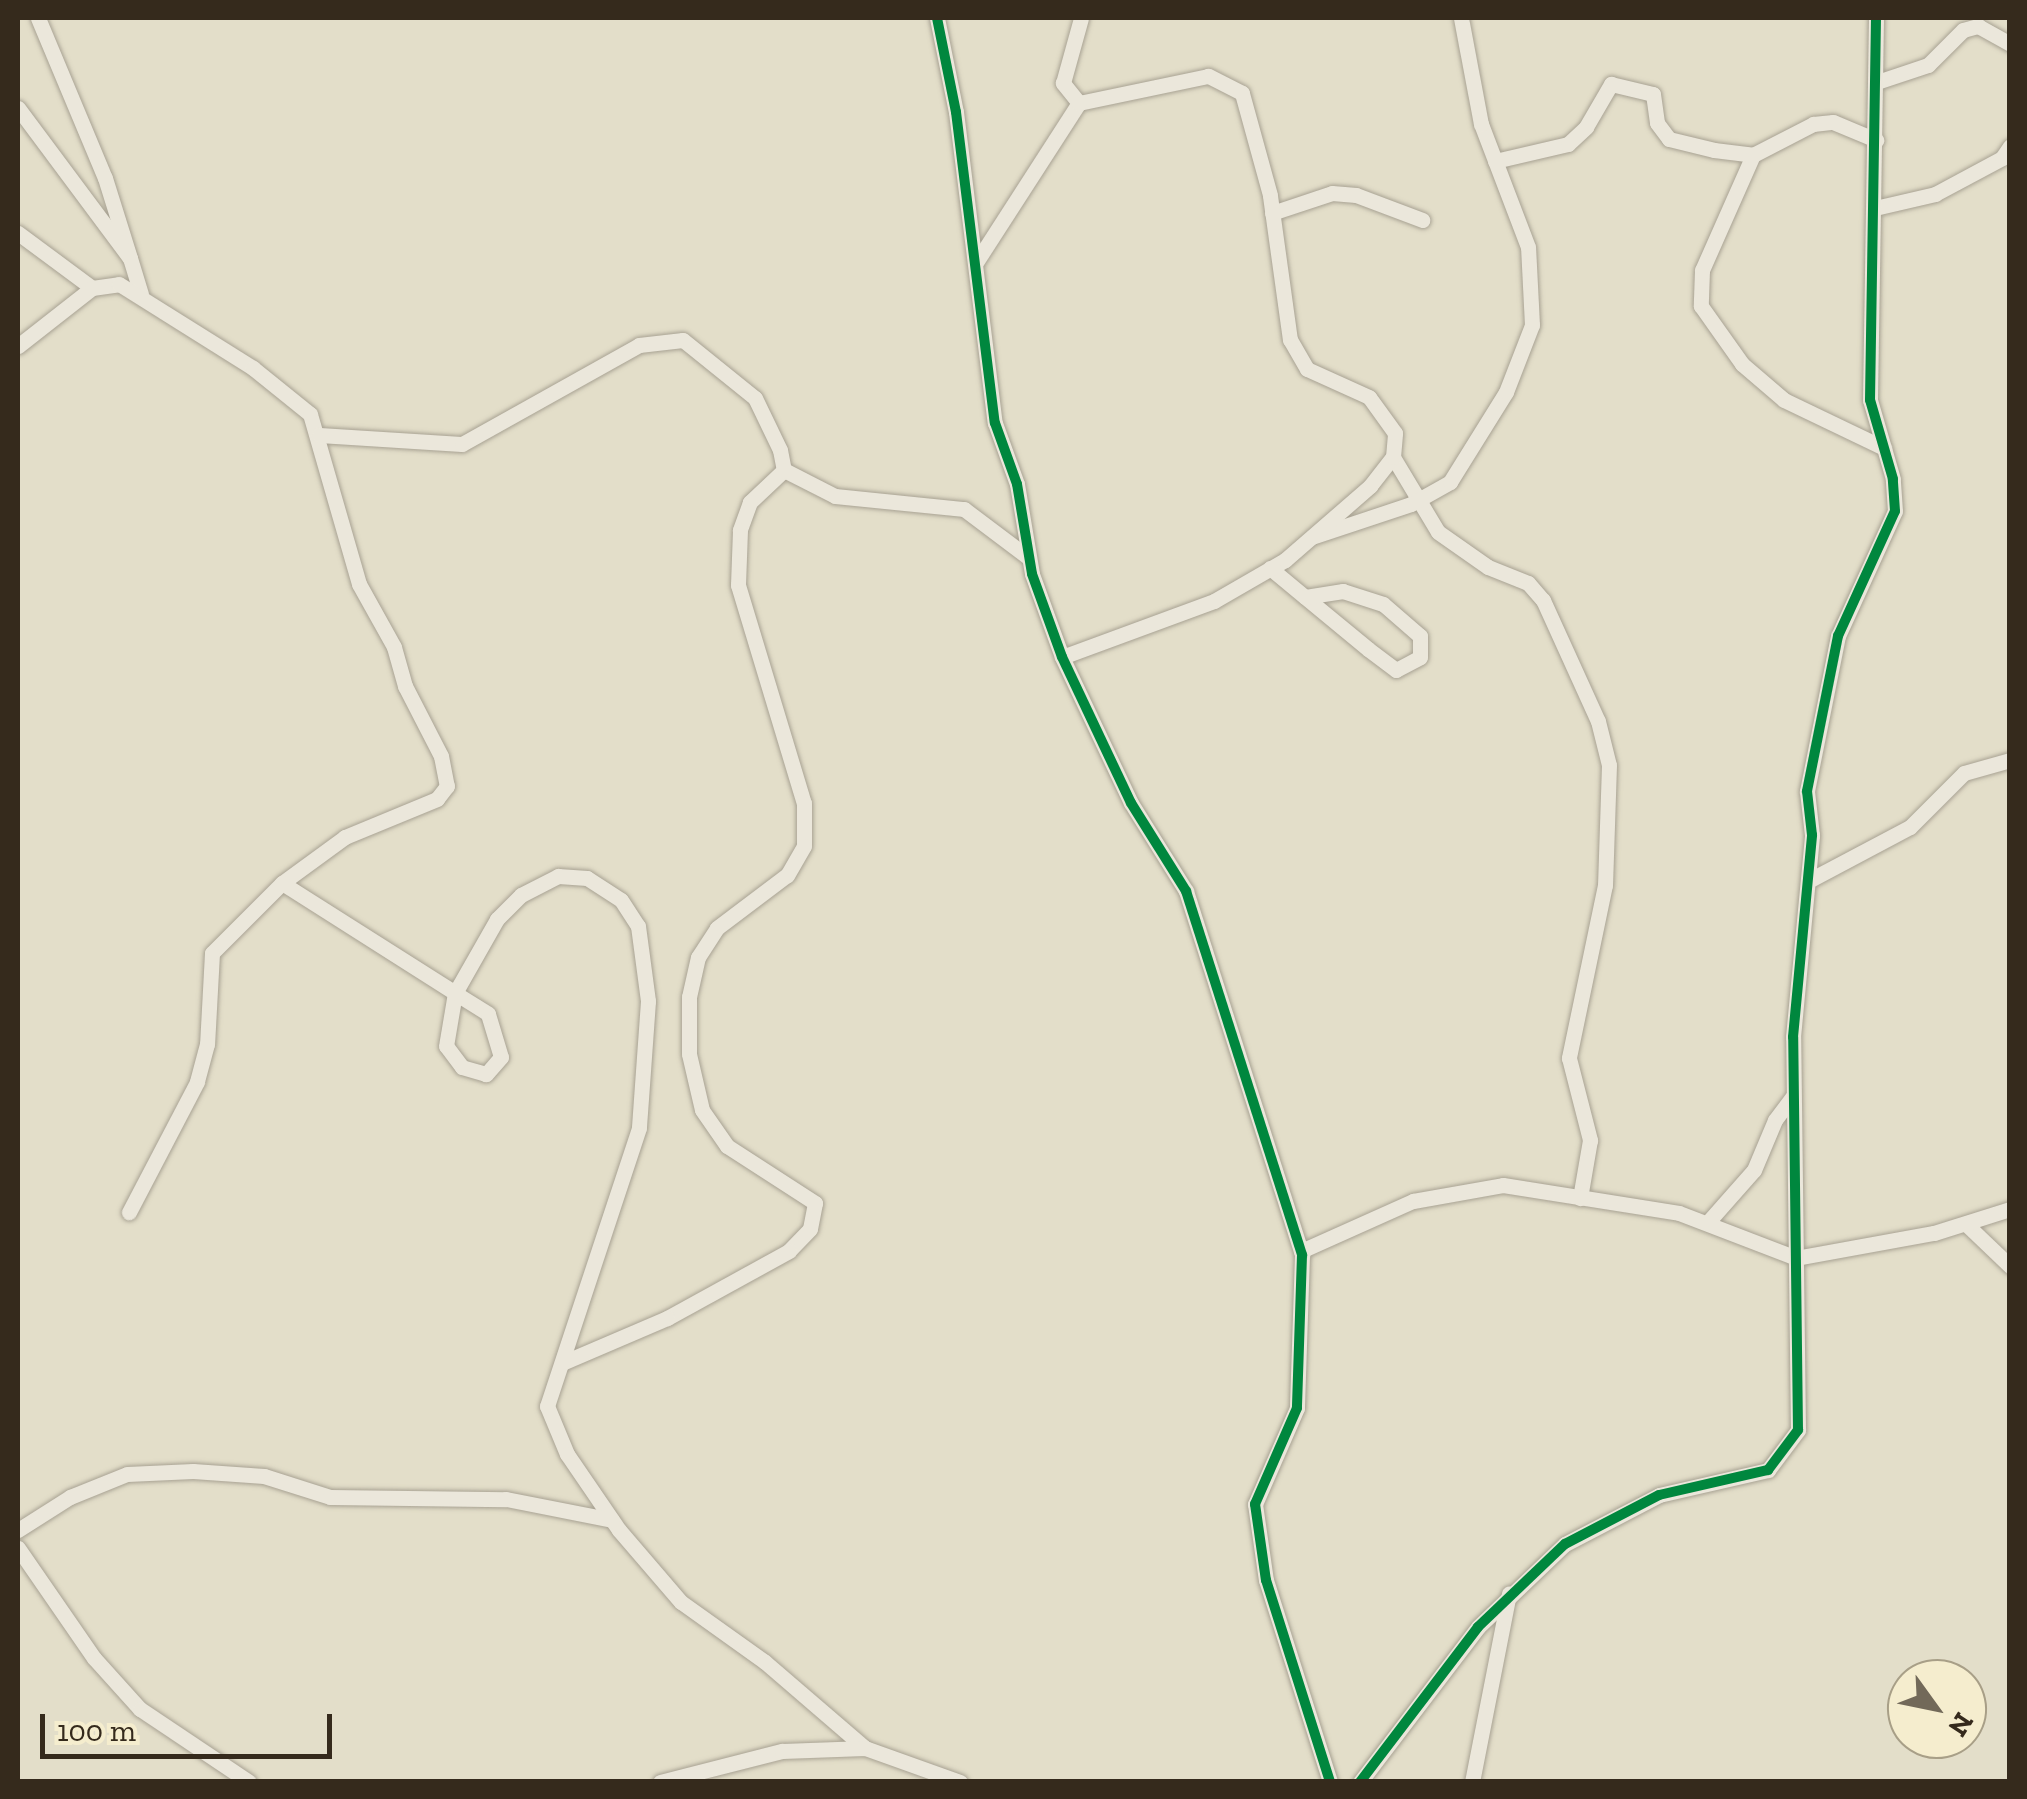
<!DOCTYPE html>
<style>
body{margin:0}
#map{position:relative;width:2027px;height:1799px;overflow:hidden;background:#e3dec9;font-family:"Zilla Slab",serif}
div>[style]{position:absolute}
.roads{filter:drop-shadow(0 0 2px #a8a293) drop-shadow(0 0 2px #a8a293)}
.street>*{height:15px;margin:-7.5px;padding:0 7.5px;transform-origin:7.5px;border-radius:7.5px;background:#ebe7db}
.cycleway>*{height:10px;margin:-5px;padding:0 5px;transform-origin:5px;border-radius:5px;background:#00873e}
span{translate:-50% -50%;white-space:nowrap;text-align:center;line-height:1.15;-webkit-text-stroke:8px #f5edce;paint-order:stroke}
.frame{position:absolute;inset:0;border:20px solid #352a1c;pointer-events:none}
.north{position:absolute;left:1887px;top:1659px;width:100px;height:100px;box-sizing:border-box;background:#f5edce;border:2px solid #a89f87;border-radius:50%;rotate:123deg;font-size:28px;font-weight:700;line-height:40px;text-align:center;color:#352a1c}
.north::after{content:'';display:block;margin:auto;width:35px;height:45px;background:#726959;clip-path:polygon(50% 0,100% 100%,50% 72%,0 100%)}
.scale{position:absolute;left:40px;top:1714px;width:292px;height:45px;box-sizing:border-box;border:5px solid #352a1c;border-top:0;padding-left:12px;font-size:30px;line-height:35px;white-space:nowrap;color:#352a1c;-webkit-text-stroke:8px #f5edce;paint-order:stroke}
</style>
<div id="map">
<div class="roads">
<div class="street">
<i style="left:38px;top:18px;width:173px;rotate:67.3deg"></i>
<i style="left:105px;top:178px;width:84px;rotate:72.6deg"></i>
<i style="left:937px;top:18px;width:96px;rotate:78.6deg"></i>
<i style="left:956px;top:112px;width:313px;rotate:82.9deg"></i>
<i style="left:995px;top:423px;width:65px;rotate:70.2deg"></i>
<i style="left:1017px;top:484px;width:91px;rotate:80.5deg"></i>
<i style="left:1032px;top:574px;width:88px;rotate:70.1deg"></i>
<i style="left:1062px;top:657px;width:161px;rotate:64.7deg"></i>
<i style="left:1131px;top:803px;width:104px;rotate:58deg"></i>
<i style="left:1186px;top:891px;width:382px;rotate:72.3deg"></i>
<i style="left:1302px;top:1255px;width:153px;rotate:91.9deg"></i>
<i style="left:1297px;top:1408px;width:105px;rotate:113.6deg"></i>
<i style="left:1255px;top:1504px;width:77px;rotate:81.8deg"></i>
<i style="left:1266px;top:1580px;width:212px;rotate:72.4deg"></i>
<i style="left:1877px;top:82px;width:54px;rotate:-18.4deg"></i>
<i style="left:1928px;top:65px;width:49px;rotate:-45deg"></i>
<i style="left:1963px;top:30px;width:16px;rotate:-15deg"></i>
<i style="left:1978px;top:26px;width:37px;rotate:29deg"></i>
<i style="left:18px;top:108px;width:187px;rotate:53.3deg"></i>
<i style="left:130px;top:258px;width:38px;rotate:73deg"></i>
<i style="left:1753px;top:155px;width:126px;rotate:113.9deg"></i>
<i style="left:1702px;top:270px;width:36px;rotate:92deg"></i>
<i style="left:1701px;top:306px;width:71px;rotate:54.7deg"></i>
<i style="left:1742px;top:364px;width:55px;rotate:40.6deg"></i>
<i style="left:1784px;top:400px;width:111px;rotate:25.6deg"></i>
<i style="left:1495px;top:161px;width:75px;rotate:-13.1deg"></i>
<i style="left:1568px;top:144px;width:25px;rotate:-43deg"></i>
<i style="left:1586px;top:127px;width:50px;rotate:-59.8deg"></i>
<i style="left:1611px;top:84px;width:43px;rotate:13.4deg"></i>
<i style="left:1653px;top:94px;width:29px;rotate:82deg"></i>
<i style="left:1657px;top:123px;width:20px;rotate:53deg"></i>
<i style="left:1669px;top:139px;width:46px;rotate:13.7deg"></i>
<i style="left:1714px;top:150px;width:39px;rotate:7deg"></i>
<i style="left:1753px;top:155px;width:68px;rotate:-27.3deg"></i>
<i style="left:1813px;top:124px;width:20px;rotate:-6deg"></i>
<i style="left:1833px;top:122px;width:47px;rotate:22.7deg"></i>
<i style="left:1875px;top:208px;width:62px;rotate:-13.1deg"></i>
<i style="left:1935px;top:194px;width:76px;rotate:-28.2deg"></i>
<i style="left:2002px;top:158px;width:14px;rotate:-56deg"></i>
<i style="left:1272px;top:213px;width:63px;rotate:-18.4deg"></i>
<i style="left:1332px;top:193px;width:24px;rotate:5deg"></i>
<i style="left:1356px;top:195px;width:71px;rotate:20.7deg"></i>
<i style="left:18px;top:233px;width:92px;rotate:36.6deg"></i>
<i style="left:977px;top:261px;width:188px;rotate:-57.2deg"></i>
<i style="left:18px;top:346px;width:94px;rotate:-38.1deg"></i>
<i style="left:92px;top:288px;width:27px;rotate:-8deg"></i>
<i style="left:119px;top:284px;width:158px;rotate:32.1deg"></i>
<i style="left:253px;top:368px;width:73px;rotate:38.9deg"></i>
<i style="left:310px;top:414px;width:177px;rotate:73.9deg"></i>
<i style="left:359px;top:584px;width:72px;rotate:60.9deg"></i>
<i style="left:394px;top:647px;width:41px;rotate:74.2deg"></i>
<i style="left:405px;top:686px;width:79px;rotate:62.8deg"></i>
<i style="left:441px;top:756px;width:31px;rotate:79deg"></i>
<i style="left:447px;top:786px;width:16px;rotate:128deg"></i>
<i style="left:437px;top:799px;width:100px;rotate:157.6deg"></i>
<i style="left:345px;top:837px;width:78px;rotate:143.9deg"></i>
<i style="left:282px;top:883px;width:99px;rotate:135deg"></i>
<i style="left:212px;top:953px;width:91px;rotate:93.1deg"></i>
<i style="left:207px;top:1044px;width:39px;rotate:105deg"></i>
<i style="left:197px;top:1082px;width:147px;rotate:117.6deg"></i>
<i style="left:319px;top:435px;width:143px;rotate:3.6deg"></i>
<i style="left:462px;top:444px;width:203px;rotate:-29.2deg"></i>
<i style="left:639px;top:345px;width:44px;rotate:-6.5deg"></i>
<i style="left:683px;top:340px;width:92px;rotate:38.9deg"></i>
<i style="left:755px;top:398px;width:58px;rotate:64.3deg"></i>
<i style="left:780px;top:450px;width:20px;rotate:79deg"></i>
<i style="left:784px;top:470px;width:47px;rotate:136.7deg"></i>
<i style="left:750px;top:502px;width:30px;rotate:110deg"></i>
<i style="left:740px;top:530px;width:55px;rotate:92.1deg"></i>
<i style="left:738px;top:585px;width:228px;rotate:73.2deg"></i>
<i style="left:804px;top:803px;width:43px;rotate:90deg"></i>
<i style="left:804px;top:846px;width:34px;rotate:120deg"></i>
<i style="left:787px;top:875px;width:88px;rotate:142.9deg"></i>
<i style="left:717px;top:928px;width:35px;rotate:123deg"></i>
<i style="left:698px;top:957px;width:41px;rotate:102.7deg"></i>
<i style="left:689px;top:997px;width:57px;rotate:90deg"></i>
<i style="left:689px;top:1054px;width:57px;rotate:76.9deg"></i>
<i style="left:702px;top:1110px;width:44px;rotate:55.2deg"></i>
<i style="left:727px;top:1146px;width:105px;rotate:32.9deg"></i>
<i style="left:815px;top:1203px;width:26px;rotate:101deg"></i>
<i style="left:810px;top:1229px;width:30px;rotate:134deg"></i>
<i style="left:789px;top:1251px;width:139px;rotate:151.2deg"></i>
<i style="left:667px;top:1318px;width:114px;rotate:156.8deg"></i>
<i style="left:1393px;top:457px;width:87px;rotate:59deg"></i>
<i style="left:1438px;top:532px;width:61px;rotate:35deg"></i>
<i style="left:1488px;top:567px;width:43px;rotate:21.8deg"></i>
<i style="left:1528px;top:583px;width:23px;rotate:49deg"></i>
<i style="left:1543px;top:600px;width:133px;rotate:65.6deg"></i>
<i style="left:1598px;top:721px;width:45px;rotate:76deg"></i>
<i style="left:1609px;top:765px;width:120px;rotate:91.9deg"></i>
<i style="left:1605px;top:885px;width:177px;rotate:101.8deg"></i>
<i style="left:1569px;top:1058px;width:85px;rotate:75.6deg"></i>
<i style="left:1590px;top:1140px;width:59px;rotate:99.8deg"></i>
<i style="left:784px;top:470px;width:57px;rotate:27deg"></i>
<i style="left:835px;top:496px;width:130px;rotate:5.8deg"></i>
<i style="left:964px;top:509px;width:81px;rotate:37deg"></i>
<i style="left:1312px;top:537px;width:104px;rotate:-18.4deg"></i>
<i style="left:1411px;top:504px;width:45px;rotate:-29.4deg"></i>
<i style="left:1450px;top:482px;width:106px;rotate:-58.1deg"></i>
<i style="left:1506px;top:392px;width:72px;rotate:-68.8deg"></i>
<i style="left:1532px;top:325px;width:78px;rotate:-92.9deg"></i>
<i style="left:1528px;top:247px;width:132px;rotate:-110.9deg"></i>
<i style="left:1481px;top:124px;width:108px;rotate:-100.7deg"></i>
<i style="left:1270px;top:568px;width:45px;rotate:39.6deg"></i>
<i style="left:1305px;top:597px;width:82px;rotate:39.5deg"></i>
<i style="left:1368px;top:649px;width:35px;rotate:37deg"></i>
<i style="left:1396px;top:670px;width:27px;rotate:-28deg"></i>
<i style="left:1420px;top:657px;width:21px;rotate:-90deg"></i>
<i style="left:1420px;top:636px;width:49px;rotate:-139.1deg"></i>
<i style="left:1383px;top:604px;width:42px;rotate:-162deg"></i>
<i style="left:1343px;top:591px;width:38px;rotate:171deg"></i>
<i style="left:1062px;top:657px;width:162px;rotate:-20.2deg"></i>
<i style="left:1214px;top:601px;width:82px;rotate:-30deg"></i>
<i style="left:1285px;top:560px;width:113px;rotate:-41deg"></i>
<i style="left:1370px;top:486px;width:37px;rotate:-52deg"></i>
<i style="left:1393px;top:457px;width:24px;rotate:-85deg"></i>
<i style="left:1395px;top:433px;width:44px;rotate:-125.8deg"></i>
<i style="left:1369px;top:397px;width:68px;rotate:-155.7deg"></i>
<i style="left:1307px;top:369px;width:34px;rotate:-120deg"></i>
<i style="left:1290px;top:340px;width:146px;rotate:-97.9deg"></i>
<i style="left:1270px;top:195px;width:106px;rotate:-105.4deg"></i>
<i style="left:1242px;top:93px;width:38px;rotate:-153deg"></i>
<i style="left:1208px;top:76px;width:132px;rotate:168.2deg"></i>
<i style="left:1079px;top:103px;width:26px;rotate:-129deg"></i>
<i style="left:1063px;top:83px;width:67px;rotate:-74.5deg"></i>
<i style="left:1808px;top:881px;width:115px;rotate:-27.9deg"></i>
<i style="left:1910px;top:827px;width:76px;rotate:-45deg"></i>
<i style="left:1964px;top:773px;width:48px;rotate:-15.8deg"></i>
<i style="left:282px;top:883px;width:205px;rotate:32.4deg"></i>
<i style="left:455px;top:993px;width:39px;rotate:32deg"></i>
<i style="left:488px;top:1014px;width:45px;rotate:73.2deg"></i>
<i style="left:501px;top:1057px;width:23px;rotate:131deg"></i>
<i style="left:486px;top:1074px;width:25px;rotate:-164deg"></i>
<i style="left:462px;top:1067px;width:26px;rotate:-127deg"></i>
<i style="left:446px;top:1046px;width:54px;rotate:-80.4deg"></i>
<i style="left:455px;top:993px;width:85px;rotate:-60.4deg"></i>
<i style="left:497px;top:919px;width:34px;rotate:-45deg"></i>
<i style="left:521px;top:895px;width:42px;rotate:-27.2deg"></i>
<i style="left:558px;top:876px;width:29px;rotate:4deg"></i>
<i style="left:587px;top:878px;width:40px;rotate:32.9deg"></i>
<i style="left:621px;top:900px;width:31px;rotate:57deg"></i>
<i style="left:638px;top:926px;width:76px;rotate:82.4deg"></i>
<i style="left:648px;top:1001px;width:127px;rotate:94.1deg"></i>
<i style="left:639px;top:1128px;width:293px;rotate:108.3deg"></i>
<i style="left:547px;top:1406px;width:52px;rotate:67.4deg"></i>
<i style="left:567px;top:1454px;width:92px;rotate:55.6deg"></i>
<i style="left:619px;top:1530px;width:95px;rotate:49.3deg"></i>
<i style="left:681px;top:1602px;width:103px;rotate:35.5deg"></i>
<i style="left:765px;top:1662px;width:132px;rotate:40.7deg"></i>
<i style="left:865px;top:1748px;width:101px;rotate:19.7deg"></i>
<i style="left:1708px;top:1222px;width:69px;rotate:-48.5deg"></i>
<i style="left:1754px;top:1170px;width:54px;rotate:-67.2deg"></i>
<i style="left:1775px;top:1120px;width:30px;rotate:-53deg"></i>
<i style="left:1966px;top:1224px;width:61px;rotate:43.7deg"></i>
<i style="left:1301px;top:1251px;width:123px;rotate:-24.1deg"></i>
<i style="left:1413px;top:1201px;width:91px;rotate:-10.1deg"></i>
<i style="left:1503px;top:1185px;width:178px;rotate:9deg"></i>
<i style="left:1679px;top:1213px;width:125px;rotate:21deg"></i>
<i style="left:1796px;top:1258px;width:140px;rotate:-10.3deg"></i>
<i style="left:1934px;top:1233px;width:80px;rotate:-17.5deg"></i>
<i style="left:18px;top:1530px;width:62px;rotate:-32.4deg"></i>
<i style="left:70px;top:1497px;width:61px;rotate:-22deg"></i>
<i style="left:127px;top:1474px;width:66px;rotate:-2.6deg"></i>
<i style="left:193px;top:1471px;width:71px;rotate:4deg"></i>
<i style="left:264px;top:1476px;width:69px;rotate:17.7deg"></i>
<i style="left:330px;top:1497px;width:176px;rotate:0.7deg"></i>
<i style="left:506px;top:1499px;width:108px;rotate:11.2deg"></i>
<i style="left:18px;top:1548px;width:134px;rotate:55.4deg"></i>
<i style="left:94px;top:1658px;width:69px;rotate:48deg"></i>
<i style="left:140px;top:1709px;width:131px;rotate:33.8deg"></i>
<i style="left:660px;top:1782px;width:126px;rotate:-14.3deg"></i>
<i style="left:782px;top:1751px;width:83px;rotate:-2.1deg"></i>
<i style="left:1360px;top:1782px;width:195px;rotate:-52.7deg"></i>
<i style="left:1478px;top:1627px;width:120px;rotate:-43.7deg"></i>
<i style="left:1565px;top:1544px;width:106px;rotate:-27.5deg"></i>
<i style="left:1659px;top:1495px;width:112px;rotate:-12.9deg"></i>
<i style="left:1768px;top:1470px;width:50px;rotate:-53.1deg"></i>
<i style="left:1798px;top:1430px;width:393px;rotate:-90.7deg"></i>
<i style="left:1793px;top:1037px;width:203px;rotate:-84.6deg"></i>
<i style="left:1812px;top:835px;width:44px;rotate:-96.5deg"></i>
<i style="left:1807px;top:791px;width:158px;rotate:-78.7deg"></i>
<i style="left:1838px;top:636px;width:137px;rotate:-65.5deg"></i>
<i style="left:1895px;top:511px;width:32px;rotate:-94deg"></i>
<i style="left:1893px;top:479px;width:82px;rotate:-106.2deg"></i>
<i style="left:1870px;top:400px;width:382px;rotate:-89.1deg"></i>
<i style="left:1472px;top:1782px;width:192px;rotate:-78.9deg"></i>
</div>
</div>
<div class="cycleway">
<i style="left:937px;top:18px;width:96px;rotate:78.6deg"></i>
<i style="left:956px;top:112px;width:313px;rotate:82.9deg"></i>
<i style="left:995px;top:423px;width:65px;rotate:70.2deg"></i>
<i style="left:1017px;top:484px;width:91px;rotate:80.5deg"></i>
<i style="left:1032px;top:574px;width:88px;rotate:70.1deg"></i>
<i style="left:1062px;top:657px;width:161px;rotate:64.7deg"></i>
<i style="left:1131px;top:803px;width:104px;rotate:58deg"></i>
<i style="left:1186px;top:891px;width:382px;rotate:72.3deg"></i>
<i style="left:1302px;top:1255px;width:153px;rotate:91.9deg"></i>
<i style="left:1297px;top:1408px;width:105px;rotate:113.6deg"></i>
<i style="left:1255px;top:1504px;width:77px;rotate:81.8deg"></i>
<i style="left:1266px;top:1580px;width:212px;rotate:72.4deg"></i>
<i style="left:1360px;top:1782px;width:195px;rotate:-52.7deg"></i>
<i style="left:1478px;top:1627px;width:120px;rotate:-43.7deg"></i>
<i style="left:1565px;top:1544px;width:106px;rotate:-27.5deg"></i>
<i style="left:1659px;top:1495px;width:112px;rotate:-12.9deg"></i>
<i style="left:1768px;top:1470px;width:50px;rotate:-53.1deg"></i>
<i style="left:1798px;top:1430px;width:393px;rotate:-90.7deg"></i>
<i style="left:1793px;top:1037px;width:203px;rotate:-84.6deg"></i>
<i style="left:1812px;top:835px;width:44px;rotate:-96.5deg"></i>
<i style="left:1807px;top:791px;width:158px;rotate:-78.7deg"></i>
<i style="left:1838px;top:636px;width:137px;rotate:-65.5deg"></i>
<i style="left:1895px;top:511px;width:32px;rotate:-94deg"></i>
<i style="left:1893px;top:479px;width:82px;rotate:-106.2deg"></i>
<i style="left:1870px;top:400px;width:382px;rotate:-89.1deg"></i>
</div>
<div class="frame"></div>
<div class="north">N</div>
<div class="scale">100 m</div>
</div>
